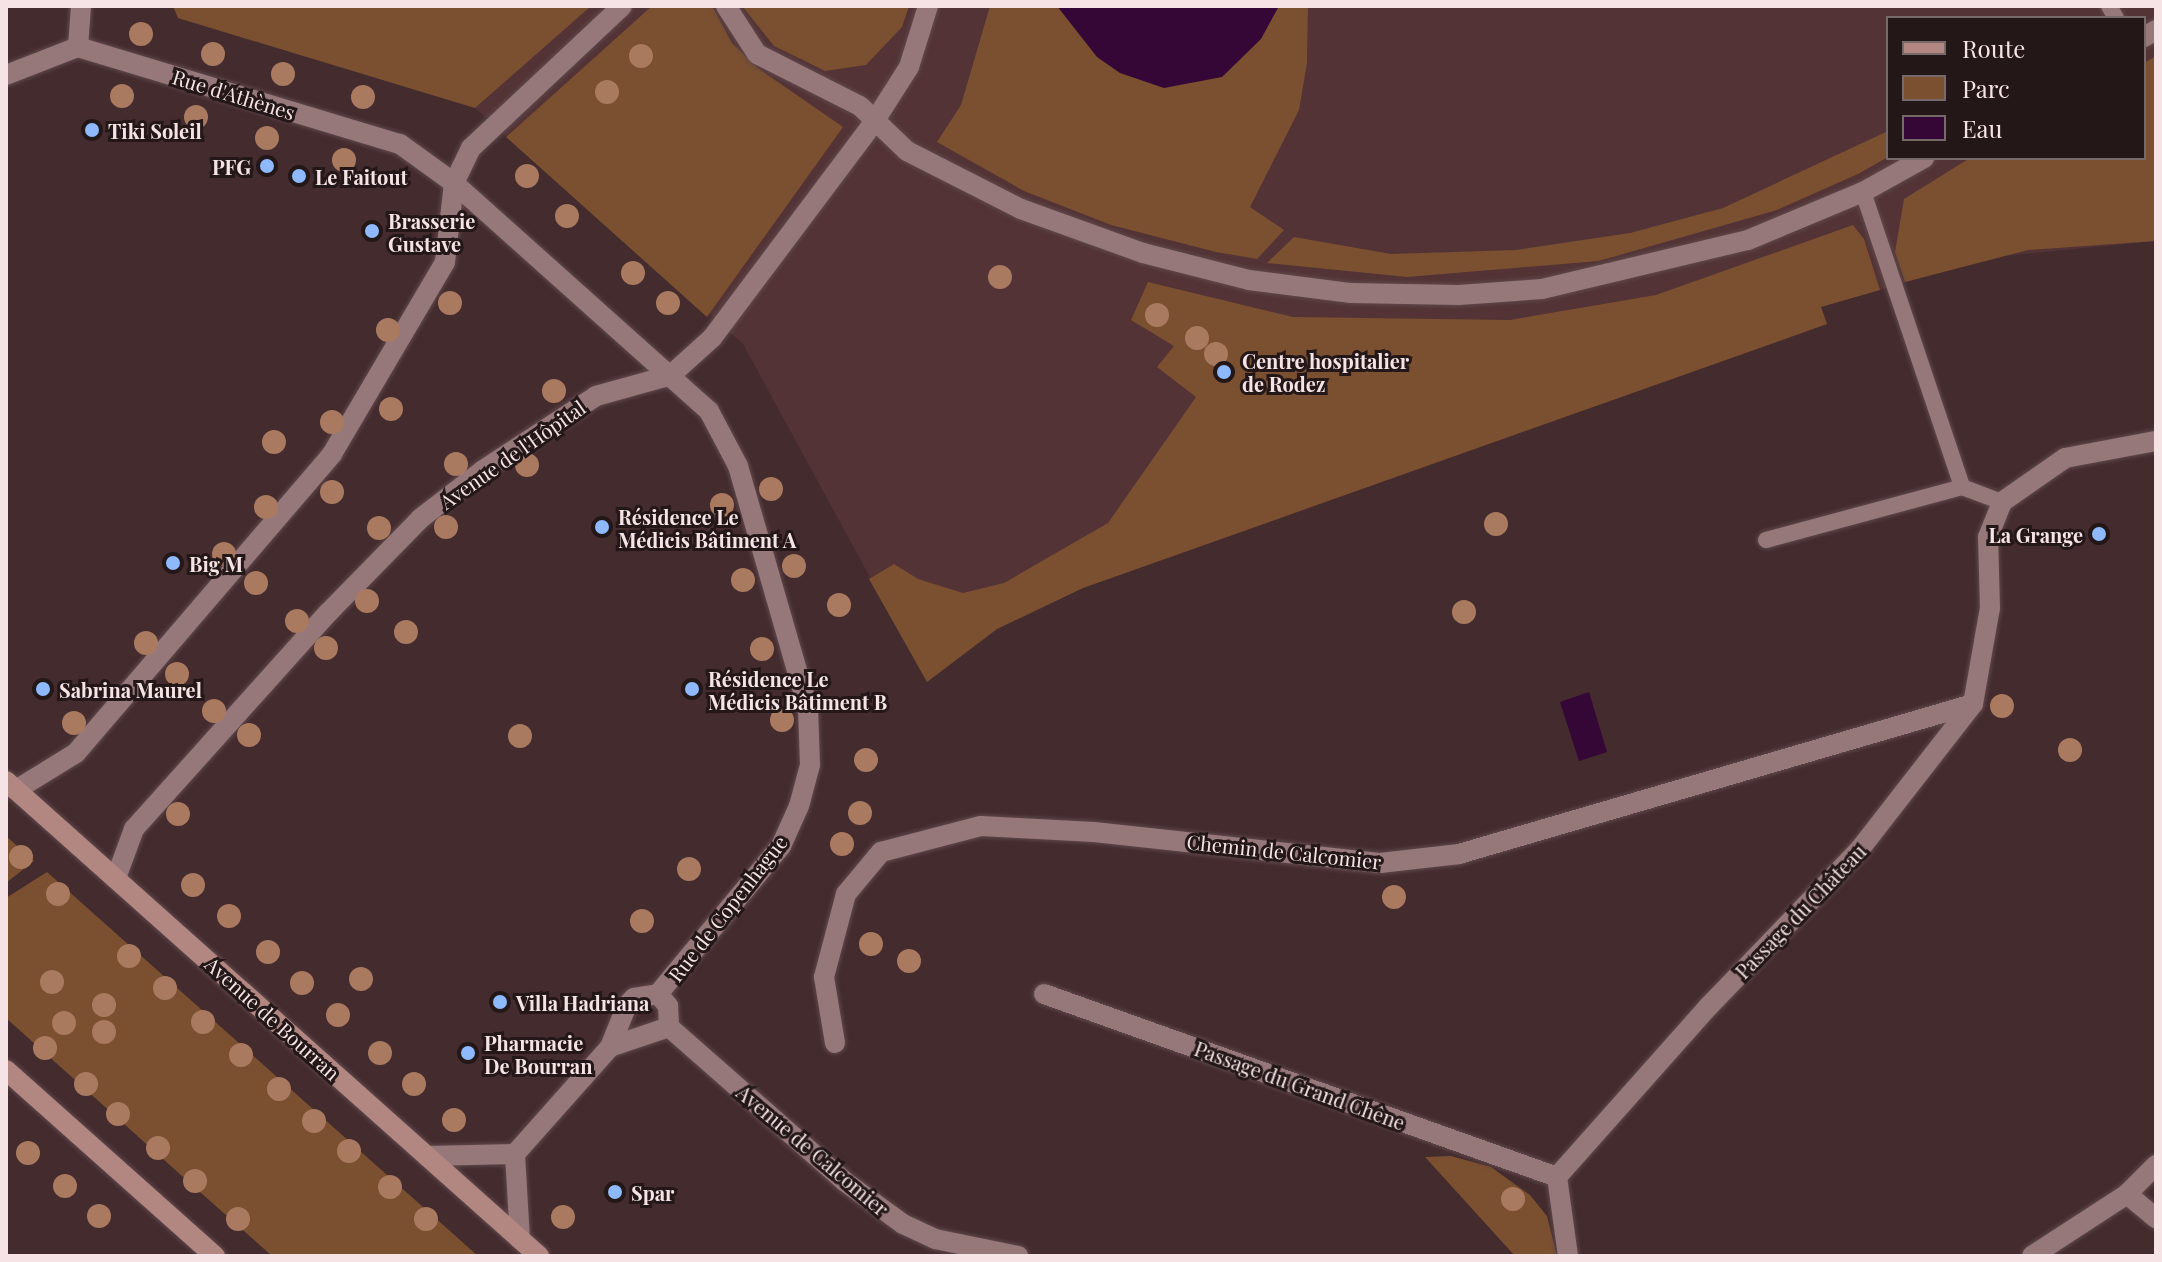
<!DOCTYPE html>
<meta charset="utf-8">
<style>
body{margin:0}
#map{position:relative;width:2162px;height:1262px;overflow:hidden;background:#442b2e;font-family:"Playfair Display",serif}
div>[style]{position:absolute}
.built>*{inset:0;background:#533336}
.green>*{inset:0;background:#7a5030}
.water>*{inset:0;background:#350736}
.roads{filter:drop-shadow(0 0 2px #5f494c) drop-shadow(0 0 2px #5f494c)}
.lane>*{height:16px;margin:-8px;padding:0 8px;transform-origin:8px;border-radius:8px;background:#96787a}
.street>*{height:20px;margin:-10px;padding:0 10px;transform-origin:10px;border-radius:10px;background:#96787a}
.secondary>*{height:20px;margin:-10px;padding:0 10px;transform-origin:10px;border-radius:10px;background:#b28681}
.trees>*{width:24px;height:24px;margin:-12px;border-radius:50%;background:#a97a60}
.dots>*{width:22px;height:22px;translate:-50% -50%;box-sizing:border-box;border:4px solid #231718;border-radius:50%}
span{translate:-50% -50%;white-space:nowrap;text-align:center;line-height:1.15;-webkit-text-stroke:6px #231718;paint-order:stroke}
.street-label{font-size:20px;color:#f5e3e5}
.poi-label{font-size:20px;color:#f5e3e5;font-weight:700}
.left{translate:0 -50%;text-align:left}
.right{translate:-100% -50%;text-align:right}
.frame{position:absolute;inset:0;border:8px solid #f5e3e5;pointer-events:none}
.legend{position:absolute;left:1886px;top:16px;width:260px;height:144px;box-sizing:border-box;background:#231718;border:2px solid #77696a;margin:0;padding:10px 14px;list-style:none;font-size:24px;color:#f5e3e5}
.legend li{display:flex;align-items:center;gap:16px;height:40px}
.legend b{width:40px;border:2px solid #77696a}
</style>
<div id="map">
<div class="built">
<i style="clip-path:polygon(evenodd,173px 6px,2156px 6px,2156px 241px,1993px 257px,1821px 307px,1827px 324px,1083px 588px,997px 629px,927px 682px,743px 344px,475px 108px,178px 18px,173px 6px,1888px 18px,2144px 18px,2144px 158px,1888px 158px,1888px 18px)"></i>
</div>
<div class="green">
<i style="clip-path:polygon(173px 6px,591px 6px,475px 108px,178px 18px)"></i>
<i style="clip-path:polygon(652px 6px,712px 6px,732px 43px,759px 69px,843px 127px,707px 317px,506px 137px)"></i>
<i style="clip-path:polygon(742px 6px,909px 6px,902px 27px,866px 65px,825px 71px,774px 46px)"></i>
<i style="clip-path:polygon(990px 6px,1308px 6px,1307px 63px,1299px 110px,1250px 207px,1284px 230px,1257px 259px,1216px 252px,1111px 225px,1024px 191px,937px 142px,961px 105px)"></i>
<i style="clip-path:polygon(2156px 56px,2156px 241px,2028px 250px,1905px 282px,1895px 252px,1904px 199px,1970px 158px,2144px 158px,2144px 63px)"></i>
<i style="clip-path:polygon(1888px 131px,1888px 157px,1858px 174px,1777px 210px,1599px 261px,1407px 277px,1267px 263px,1294px 237px,1391px 254px,1516px 250px,1630px 233px,1723px 208px)"></i>
<i style="clip-path:polygon(1853px 225px,1864px 239px,1880px 290px,1821px 307px,1827px 324px,1083px 588px,997px 629px,927px 682px,869px 579px,894px 564px,918px 579px,963px 593px,1004px 583px,1108px 523px,1196px 397px,1157px 367px,1174px 346px,1131px 320px,1148px 282px,1293px 317px,1510px 320px,1656px 295px)"></i>
<i style="clip-path:polygon(6px 836px,34px 861px,6px 883px)"></i>
<i style="clip-path:polygon(47px 872px,478px 1256px,272px 1256px,182px 1176px,6px 1018px,6px 898px)"></i>
<i style="clip-path:polygon(1451px 1156px,1491px 1167px,1530px 1195px,1547px 1216px,1557px 1256px,1515px 1256px,1425px 1157px)"></i>
</div>
<div class="water">
<i style="clip-path:polygon(1057px 6px,1279px 6px,1261px 39px,1222px 77px,1164px 88px,1120px 73px,1097px 57px)"></i>
<i style="clip-path:polygon(1589px 692px,1607px 752px,1579px 761px,1560px 702px)"></i>
</div>
<div class="roads">
<div class="lane">
<i style="left:2109px;top:6px;width:14px;rotate:60deg"></i>
<i style="left:1863px;top:192px;width:311px;rotate:71.4deg"></i>
<i style="left:1962px;top:487px;width:43px;rotate:20.6deg"></i>
<i style="left:1766px;top:540px;width:203px;rotate:-15.1deg"></i>
</div>
<div class="street">
<i style="left:726px;top:6px;width:57px;rotate:57.1deg"></i>
<i style="left:757px;top:54px;width:115px;rotate:26.8deg"></i>
<i style="left:860px;top:106px;width:65px;rotate:43.8deg"></i>
<i style="left:907px;top:151px;width:128px;rotate:27deg"></i>
<i style="left:1021px;top:209px;width:130px;rotate:19.8deg"></i>
<i style="left:1143px;top:253px;width:109px;rotate:14.3deg"></i>
<i style="left:1249px;top:280px;width:103px;rotate:7.3deg"></i>
<i style="left:1351px;top:293px;width:108px;rotate:1.1deg"></i>
<i style="left:1459px;top:295px;width:83px;rotate:-4.1deg"></i>
<i style="left:1542px;top:289px;width:212px;rotate:-13.4deg"></i>
<i style="left:1748px;top:240px;width:125px;rotate:-22.7deg"></i>
<i style="left:1863px;top:192px;width:70px;rotate:-29.1deg"></i>
<i style="left:2144px;top:37px;width:14px;rotate:-30deg"></i>
<i style="left:78px;top:47px;width:41px;rotate:-85.8deg"></i>
<i style="left:6px;top:75px;width:77px;rotate:-21.3deg"></i>
<i style="left:78px;top:47px;width:336px;rotate:16.8deg"></i>
<i style="left:400px;top:144px;width:67px;rotate:35.8deg"></i>
<i style="left:454px;top:183px;width:342px;rotate:41.8deg"></i>
<i style="left:709px;top:411px;width:62px;rotate:62.2deg"></i>
<i style="left:738px;top:466px;width:252px;rotate:73.9deg"></i>
<i style="left:808px;top:708px;width:57px;rotate:88deg"></i>
<i style="left:810px;top:765px;width:42px;rotate:105deg"></i>
<i style="left:799px;top:806px;width:44px;rotate:114.2deg"></i>
<i style="left:781px;top:846px;width:192px;rotate:129.7deg"></i>
<i style="left:16px;top:790px;width:70px;rotate:-31.7deg"></i>
<i style="left:76px;top:753px;width:394px;rotate:-49.4deg"></i>
<i style="left:332px;top:454px;width:223px;rotate:-59.5deg"></i>
<i style="left:445px;top:262px;width:80px;rotate:-83.5deg"></i>
<i style="left:454px;top:183px;width:39px;rotate:-64deg"></i>
<i style="left:471px;top:148px;width:207px;rotate:-43.2deg"></i>
<i style="left:116px;top:878px;width:52px;rotate:-69.8deg"></i>
<i style="left:134px;top:829px;width:290px;rotate:-48.1deg"></i>
<i style="left:328px;top:613px;width:133px;rotate:-45.6deg"></i>
<i style="left:421px;top:518px;width:78px;rotate:-37.7deg"></i>
<i style="left:483px;top:470px;width:135px;rotate:-33.2deg"></i>
<i style="left:596px;top:396px;width:78px;rotate:-15.6deg"></i>
<i style="left:671px;top:375px;width:55px;rotate:-42.1deg"></i>
<i style="left:712px;top:338px;width:270px;rotate:-53.1deg"></i>
<i style="left:874px;top:122px;width:65px;rotate:-57.5deg"></i>
<i style="left:909px;top:67px;width:64px;rotate:-72.7deg"></i>
<i style="left:658px;top:994px;width:16px;rotate:50deg"></i>
<i style="left:668px;top:1006px;width:21px;rotate:87deg"></i>
<i style="left:669px;top:1027px;width:62px;rotate:161.3deg"></i>
<i style="left:610px;top:1047px;width:45px;rotate:-68deg"></i>
<i style="left:627px;top:1005px;width:10px;rotate:-45deg"></i>
<i style="left:634px;top:998px;width:24px;rotate:-9deg"></i>
<i style="left:1044px;top:994px;width:545px;rotate:19.63deg"></i>
<i style="left:669px;top:1027px;width:233px;rotate:41.3deg"></i>
<i style="left:844px;top:1181px;width:73px;rotate:36.1deg"></i>
<i style="left:903px;top:1224px;width:35px;rotate:25deg"></i>
<i style="left:935px;top:1239px;width:85px;rotate:11.6deg"></i>
<i style="left:835px;top:1043px;width:67px;rotate:-99.5deg"></i>
<i style="left:824px;top:977px;width:86px;rotate:-75.2deg"></i>
<i style="left:846px;top:894px;width:55px;rotate:-50.2deg"></i>
<i style="left:881px;top:852px;width:103px;rotate:-14.6deg"></i>
<i style="left:981px;top:826px;width:113px;rotate:3deg"></i>
<i style="left:1094px;top:832px;width:288px;rotate:6.2deg"></i>
<i style="left:1380px;top:863px;width:80px;rotate:-6.5deg"></i>
<i style="left:1459px;top:854px;width:535px;rotate:-16.27deg"></i>
<i style="left:427px;top:1156px;width:88px;rotate:-1.3deg"></i>
<i style="left:2127px;top:1194px;width:38px;rotate:40deg"></i>
<i style="left:520px;top:1239px;width:85px;rotate:-93.4deg"></i>
<i style="left:515px;top:1154px;width:143px;rotate:-48.4deg"></i>
<i style="left:1568px;top:1256px;width:80px;rotate:-97.9deg"></i>
<i style="left:1557px;top:1177px;width:229px;rotate:-48.4deg"></i>
<i style="left:1709px;top:1006px;width:218px;rotate:-46.1deg"></i>
<i style="left:1860px;top:849px;width:184px;rotate:-52.1deg"></i>
<i style="left:1973px;top:704px;width:97px;rotate:-80deg"></i>
<i style="left:1990px;top:608px;width:71px;rotate:-91.6deg"></i>
<i style="left:1988px;top:537px;width:38px;rotate:-68deg"></i>
<i style="left:2002px;top:502px;width:77px;rotate:-34.9deg"></i>
<i style="left:2065px;top:458px;width:93px;rotate:-10.6deg"></i>
<i style="left:2032px;top:1256px;width:113px;rotate:-33.1deg"></i>
<i style="left:2127px;top:1194px;width:41px;rotate:-45deg"></i>
</div>
<div class="secondary">
<i style="left:6px;top:781px;width:714px;rotate:41.71deg"></i>
<i style="left:6px;top:1070px;width:280px;rotate:41.7deg"></i>
</div>
</div>
<div class="trees">
<i style="left:141px;top:34px"></i>
<i style="left:213px;top:54px"></i>
<i style="left:641px;top:56px"></i>
<i style="left:283px;top:74px"></i>
<i style="left:607px;top:92px"></i>
<i style="left:122px;top:96px"></i>
<i style="left:363px;top:97px"></i>
<i style="left:196px;top:117px"></i>
<i style="left:267px;top:138px"></i>
<i style="left:344px;top:160px"></i>
<i style="left:527px;top:176px"></i>
<i style="left:567px;top:216px"></i>
<i style="left:633px;top:273px"></i>
<i style="left:1000px;top:277px"></i>
<i style="left:450px;top:303px"></i>
<i style="left:668px;top:303px"></i>
<i style="left:1157px;top:315px"></i>
<i style="left:388px;top:330px"></i>
<i style="left:1197px;top:338px"></i>
<i style="left:1216px;top:354px"></i>
<i style="left:554px;top:391px"></i>
<i style="left:391px;top:409px"></i>
<i style="left:332px;top:422px"></i>
<i style="left:274px;top:442px"></i>
<i style="left:456px;top:464px"></i>
<i style="left:527px;top:465px"></i>
<i style="left:771px;top:489px"></i>
<i style="left:332px;top:492px"></i>
<i style="left:722px;top:505px"></i>
<i style="left:266px;top:507px"></i>
<i style="left:1496px;top:524px"></i>
<i style="left:446px;top:527px"></i>
<i style="left:379px;top:528px"></i>
<i style="left:224px;top:554px"></i>
<i style="left:794px;top:566px"></i>
<i style="left:743px;top:580px"></i>
<i style="left:256px;top:583px"></i>
<i style="left:367px;top:601px"></i>
<i style="left:839px;top:605px"></i>
<i style="left:1464px;top:612px"></i>
<i style="left:297px;top:621px"></i>
<i style="left:406px;top:632px"></i>
<i style="left:146px;top:643px"></i>
<i style="left:326px;top:648px"></i>
<i style="left:762px;top:649px"></i>
<i style="left:177px;top:674px"></i>
<i style="left:2002px;top:706px"></i>
<i style="left:214px;top:711px"></i>
<i style="left:782px;top:720px"></i>
<i style="left:74px;top:723px"></i>
<i style="left:249px;top:735px"></i>
<i style="left:520px;top:736px"></i>
<i style="left:2070px;top:750px"></i>
<i style="left:866px;top:760px"></i>
<i style="left:860px;top:813px"></i>
<i style="left:178px;top:814px"></i>
<i style="left:842px;top:844px"></i>
<i style="left:21px;top:857px"></i>
<i style="left:689px;top:869px"></i>
<i style="left:193px;top:885px"></i>
<i style="left:58px;top:894px"></i>
<i style="left:1394px;top:897px"></i>
<i style="left:229px;top:916px"></i>
<i style="left:642px;top:921px"></i>
<i style="left:871px;top:944px"></i>
<i style="left:268px;top:952px"></i>
<i style="left:129px;top:956px"></i>
<i style="left:909px;top:961px"></i>
<i style="left:361px;top:979px"></i>
<i style="left:52px;top:982px"></i>
<i style="left:302px;top:983px"></i>
<i style="left:165px;top:988px"></i>
<i style="left:104px;top:1005px"></i>
<i style="left:338px;top:1015px"></i>
<i style="left:203px;top:1022px"></i>
<i style="left:64px;top:1023px"></i>
<i style="left:104px;top:1032px"></i>
<i style="left:45px;top:1048px"></i>
<i style="left:380px;top:1053px"></i>
<i style="left:241px;top:1055px"></i>
<i style="left:86px;top:1084px"></i>
<i style="left:414px;top:1084px"></i>
<i style="left:279px;top:1089px"></i>
<i style="left:118px;top:1114px"></i>
<i style="left:454px;top:1120px"></i>
<i style="left:314px;top:1121px"></i>
<i style="left:158px;top:1148px"></i>
<i style="left:349px;top:1151px"></i>
<i style="left:28px;top:1153px"></i>
<i style="left:195px;top:1181px"></i>
<i style="left:65px;top:1186px"></i>
<i style="left:390px;top:1187px"></i>
<i style="left:1513px;top:1199px"></i>
<i style="left:99px;top:1216px"></i>
<i style="left:563px;top:1217px"></i>
<i style="left:238px;top:1219px"></i>
<i style="left:426px;top:1219px"></i>
</div>
<div class="dots">
<i style="left:92px;top:130px;background:#8eb9fc"></i>
<i style="left:267px;top:166px;background:#8eb9fc"></i>
<i style="left:299px;top:176px;background:#8eb9fc"></i>
<i style="left:372px;top:231px;background:#8eb9fc"></i>
<i style="left:1224px;top:372px;background:#8eb9fc"></i>
<i style="left:602px;top:527px;background:#8eb9fc"></i>
<i style="left:2099px;top:534px;background:#8eb9fc"></i>
<i style="left:173px;top:563px;background:#8eb9fc"></i>
<i style="left:43px;top:689px;background:#8eb9fc"></i>
<i style="left:692px;top:689px;background:#8eb9fc"></i>
<i style="left:500px;top:1002px;background:#8eb9fc"></i>
<i style="left:468px;top:1053px;background:#8eb9fc"></i>
<i style="left:615px;top:1192px;background:#8eb9fc"></i>
</div>
<div class="street-label">
<span style="left:234px;top:94px;rotate:17deg">Rue d'Athènes</span>
<span style="left:512px;top:454px;rotate:-35deg">Avenue de l'Hôpital</span>
<span style="left:1284px;top:851px;rotate:6deg">Chemin de Calcomier</span>
<span style="left:727px;top:908px;rotate:-52deg">Rue de Copenhague</span>
<span style="left:1800px;top:911px;rotate:-46deg">Passage du Château</span>
<span style="left:273px;top:1018px;rotate:42deg">Avenue de Bourran</span>
<span style="left:1300px;top:1085px;rotate:20deg">Passage du Grand Chêne</span>
<span style="left:813px;top:1150px;rotate:40deg">Avenue de Calcomier</span>
</div>
<div class="poi-label">
<span class="left" style="left:108px;top:130px">Tiki Soleil</span>
<span class="right" style="left:251px;top:166px">PFG</span>
<span class="left" style="left:315px;top:176px">Le Faitout</span>
<span class="left" style="left:388px;top:232px">Brasserie<br>Gustave</span>
<span class="left" style="left:1242px;top:372px">Centre hospitalier<br>de Rodez</span>
<span class="left" style="left:618px;top:528px">Résidence Le<br>Médicis Bâtiment A</span>
<span class="right" style="left:2083px;top:534px">La Grange</span>
<span class="left" style="left:189px;top:563px">Big M</span>
<span class="left" style="left:708px;top:690px">Résidence Le<br>Médicis Bâtiment B</span>
<span class="left" style="left:59px;top:689px">Sabrina Maurel</span>
<span class="left" style="left:516px;top:1002px">Villa Hadriana</span>
<span class="left" style="left:484px;top:1054px">Pharmacie<br>De Bourran</span>
<span class="left" style="left:631px;top:1192px">Spar</span>
</div>
<div class="frame"></div>
<ul class="legend">
<li><b style="height:10px;background:#b28681"></b>Route</li>
<li><b style="height:22px;background:#7a5030"></b>Parc</li>
<li><b style="height:22px;background:#350736"></b>Eau</li>
</ul>
</div>
